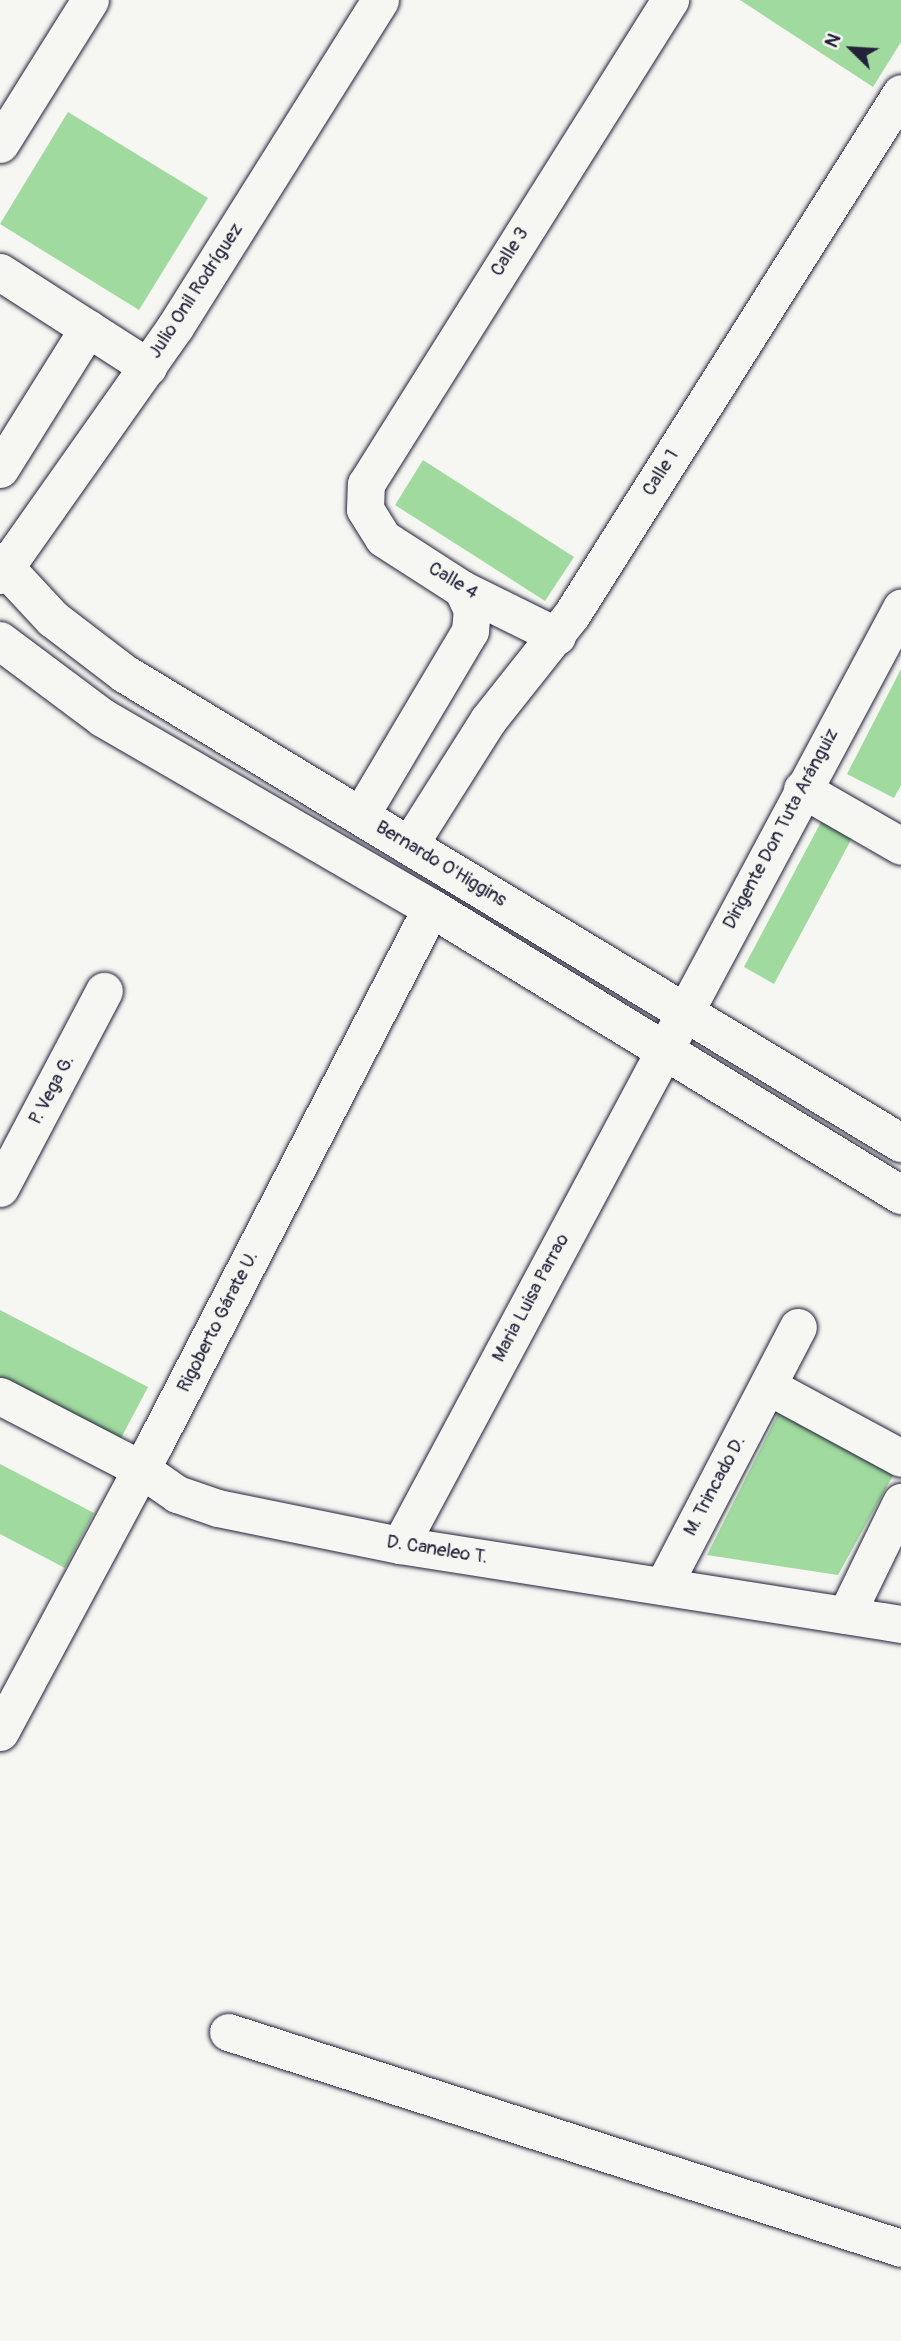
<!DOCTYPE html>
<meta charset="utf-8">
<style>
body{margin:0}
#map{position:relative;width:901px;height:2341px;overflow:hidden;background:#f6f6f2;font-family:Pangolin,sans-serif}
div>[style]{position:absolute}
.green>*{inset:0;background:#a0da9f}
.roads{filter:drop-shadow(0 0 2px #22223b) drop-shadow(0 0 2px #22223b)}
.street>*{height:37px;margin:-18.5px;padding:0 18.5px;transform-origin:18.5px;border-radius:18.5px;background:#f6f6f2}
.secondary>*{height:38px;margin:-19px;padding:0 19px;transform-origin:19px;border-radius:19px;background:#f6f6f2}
span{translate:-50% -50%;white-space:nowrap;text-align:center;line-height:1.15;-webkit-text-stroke:5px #f6f6f2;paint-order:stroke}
.street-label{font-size:19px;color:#22223b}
.north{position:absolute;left:817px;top:14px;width:70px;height:70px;-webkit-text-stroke:5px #f6f6f2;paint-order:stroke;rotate:294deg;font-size:19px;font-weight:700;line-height:28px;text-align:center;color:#22223b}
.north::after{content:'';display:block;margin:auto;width:24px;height:32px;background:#22223b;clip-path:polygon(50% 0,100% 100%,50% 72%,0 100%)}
</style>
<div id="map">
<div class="green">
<i style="clip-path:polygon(740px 0,901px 0,901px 42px,873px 87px)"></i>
<i style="clip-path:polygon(68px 112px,208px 198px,139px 310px,0 224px)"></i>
<i style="clip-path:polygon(423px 460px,574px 557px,545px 601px,395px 505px)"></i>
<i style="clip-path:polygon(901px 669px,901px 785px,894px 798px,847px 774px)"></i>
<i style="clip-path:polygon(821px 822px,852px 838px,774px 984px,744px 967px)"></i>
<i style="clip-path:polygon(0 1310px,148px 1387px,119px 1442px,0 1380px)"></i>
<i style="clip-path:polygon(780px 1410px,895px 1472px,838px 1575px,707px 1555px)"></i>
<i style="clip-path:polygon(0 1464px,94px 1513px,65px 1568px,0 1534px)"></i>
</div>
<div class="roads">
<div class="street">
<i style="left:0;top:144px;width:170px;rotate:-58deg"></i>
<i style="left:0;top:272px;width:176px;rotate:32.7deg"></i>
<i style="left:0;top:469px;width:166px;rotate:-58deg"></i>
<i style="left:0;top:575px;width:304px;rotate:-54.8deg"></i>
<i style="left:175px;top:327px;width:386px;rotate:-57.9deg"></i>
<i style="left:557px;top:636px;width:106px;rotate:-153.7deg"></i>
<i style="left:462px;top:589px;width:94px;rotate:-147.2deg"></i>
<i style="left:383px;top:538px;width:34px;rotate:-122deg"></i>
<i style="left:365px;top:509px;width:25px;rotate:-88deg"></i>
<i style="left:366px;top:484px;width:572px;rotate:-57.87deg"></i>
<i style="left:802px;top:789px;width:114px;rotate:29.9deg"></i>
<i style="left:360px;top:816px;width:215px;rotate:-59.3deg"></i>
<i style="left:470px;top:631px;width:21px;rotate:-85deg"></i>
<i style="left:472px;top:610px;width:23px;rotate:-115deg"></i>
<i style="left:409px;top:845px;width:148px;rotate:-57.7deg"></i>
<i style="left:488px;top:720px;width:135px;rotate:-51.6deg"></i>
<i style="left:572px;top:614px;width:616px;rotate:-57.73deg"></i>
<i style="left:0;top:1188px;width:223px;rotate:-62.2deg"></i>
<i style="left:768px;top:1386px;width:151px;rotate:28.4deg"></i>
<i style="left:0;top:1396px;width:159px;rotate:27.4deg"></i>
<i style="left:141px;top:1469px;width:44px;rotate:34.8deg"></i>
<i style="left:177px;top:1494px;width:43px;rotate:18.9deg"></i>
<i style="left:218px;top:1508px;width:186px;rotate:11.5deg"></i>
<i style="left:400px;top:1545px;width:507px;rotate:8.96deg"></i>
<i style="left:400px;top:1545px;width:1063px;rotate:-61.87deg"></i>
<i style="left:663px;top:1586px;width:292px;rotate:-62.5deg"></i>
<i style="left:846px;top:1615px;width:126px;rotate:-64deg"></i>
<i style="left:0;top:1732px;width:328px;rotate:-61.8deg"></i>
<i style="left:155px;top:1443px;width:602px;rotate:-62.71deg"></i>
<i style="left:228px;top:2032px;width:707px;rotate:17.79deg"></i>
</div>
<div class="secondary">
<i style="left:0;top:562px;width:78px;rotate:47.1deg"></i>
<i style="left:53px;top:619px;width:91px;rotate:37.4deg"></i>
<i style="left:125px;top:674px;width:907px;rotate:31.15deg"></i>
<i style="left:0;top:641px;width:129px;rotate:36.8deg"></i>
<i style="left:103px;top:718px;width:379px;rotate:30.1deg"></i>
<i style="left:431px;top:908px;width:551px;rotate:31.41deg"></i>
</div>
</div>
<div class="street-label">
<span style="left:510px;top:252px;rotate:-58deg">Calle 3</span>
<span style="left:196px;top:291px;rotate:-57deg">Julio Onil Rodríguez</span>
<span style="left:661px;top:473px;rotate:-58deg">Calle 1</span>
<span style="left:453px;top:581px;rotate:31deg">Calle 4</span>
<span style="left:781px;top:829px;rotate:-62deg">Dirigente Don Tuta Aránguiz</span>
<span style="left:441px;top:864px;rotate:31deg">Bernardo O'Higgins</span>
<span style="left:52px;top:1090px;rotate:-62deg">P. Vega G.</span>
<span style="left:531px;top:1298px;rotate:-62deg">Maria Luisa Parrao</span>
<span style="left:218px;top:1322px;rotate:-63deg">Rigoberto Gárate U.</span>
<span style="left:715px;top:1486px;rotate:-62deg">M. Trincado D.</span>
<span style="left:437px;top:1550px;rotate:9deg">D. Caneleo T.</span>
</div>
<div class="north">N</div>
</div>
